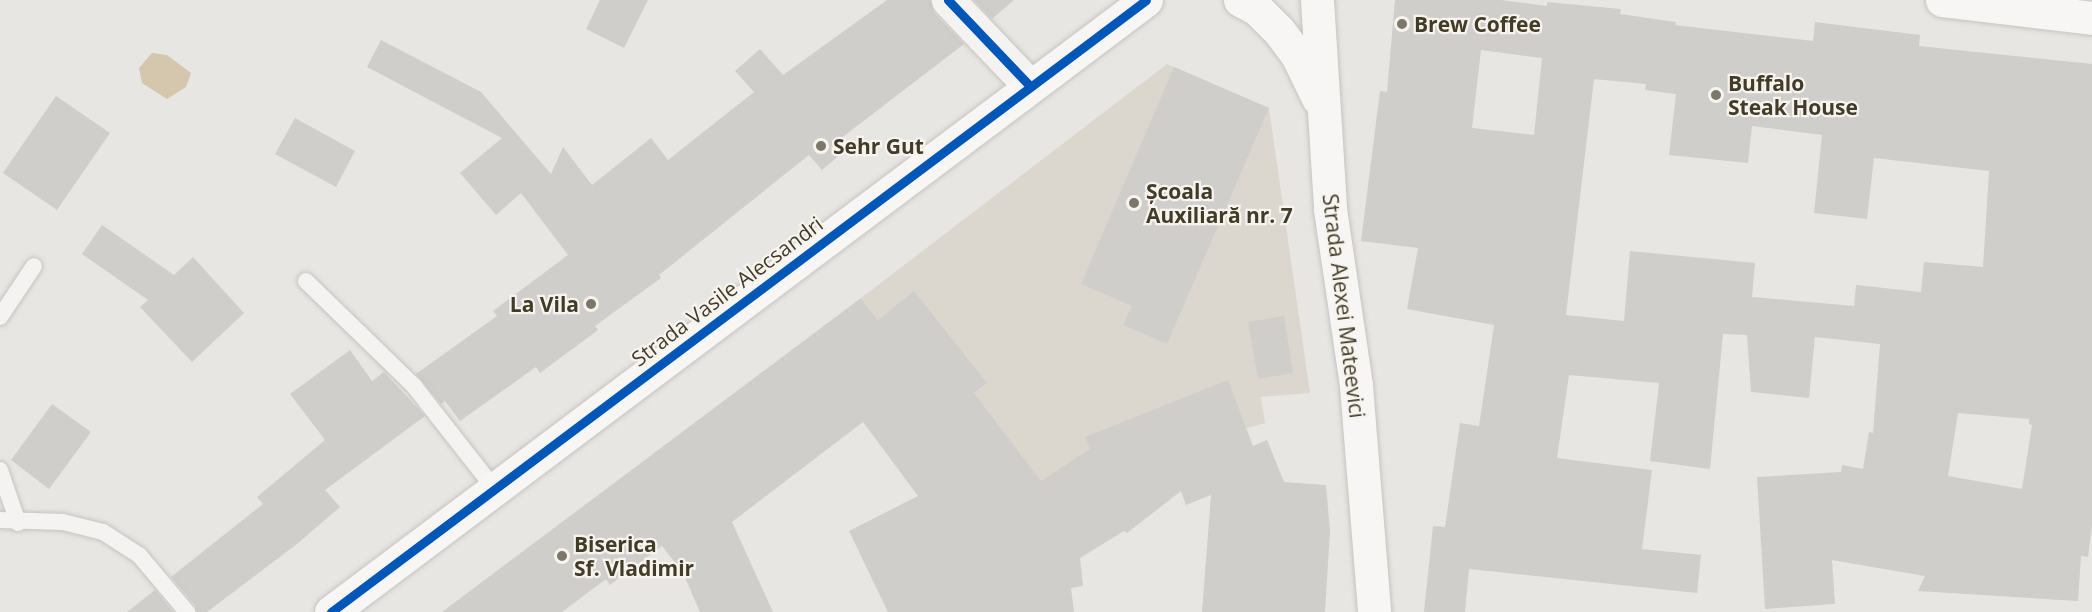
<!DOCTYPE html>
<meta charset="utf-8">
<style>
body{margin:0}
#map{position:relative;width:2092px;height:612px;overflow:hidden;background:#e7e6e2;font-family:"Open Sans",sans-serif}
div>[style]{position:absolute}
.built>*{inset:0;background:#dbd7cf}
.water>*{inset:0;background:#d5c6ae}
.building>*{inset:0;background:#cfceca}
.roads{filter:drop-shadow(0 0 2px #c5c4c0) drop-shadow(0 0 2px #c5c4c0)}
.lane>*{height:16px;margin:-8px;padding:0 8px;transform-origin:8px;border-radius:8px;background:#f4f3f1}
.street>*{height:33px;margin:-16.5px;padding:0 16.5px;transform-origin:16.5px;border-radius:16.5px;background:#f4f3f1}
.secondary>*{height:33px;margin:-16.5px;padding:0 16.5px;transform-origin:16.5px;border-radius:16.5px;background:#f7f6f5}
.primary>*{height:33px;margin:-16.5px;padding:0 16.5px;transform-origin:16.5px;border-radius:16.5px;background:#f7f6f5}
.cycleway>*{height:9px;margin:-4.5px;padding:0 4.5px;transform-origin:4.5px;border-radius:4.5px;background:#0057b8}
.dots>*{width:16px;height:16px;translate:-50% -50%;box-sizing:border-box;border:3px solid #f7f4ef;border-radius:50%}
span{translate:-50% -50%;white-space:nowrap;text-align:center;line-height:1.15;-webkit-text-stroke:4.5px #f7f4ef;paint-order:stroke}
.poi-label{font-size:21px;color:#423b27;font-weight:700}
.left{translate:0 -50%;text-align:left}
.right{translate:-100% -50%;text-align:right}
.street-label{font-size:21px;color:#423b27}
</style>
<div id="map">
<div class="built">
<i style="clip-path:polygon(1167px 64px,1269px 108px,1310px 393px,1261px 397px,1265px 423px,1231px 433px,1032px 518px,861px 298px)"></i>
</div>
<div class="water">
<i style="clip-path:polygon(152px 53px,167px 55px,191px 73px,186px 87px,167px 99px,142px 83px,139px 68px)"></i>
</div>
<div class="building">
<i style="clip-path:polygon(600px 0,648px 0,624px 48px,586px 29px)"></i>
<i style="clip-path:polygon(887px 0,930px 0,934px 13px,964px 44px,840px 139px,848px 148px,822px 170px,809px 155px,659px 275px,661px 278px,595px 326px,598px 330px,540px 373px,536px 367px,460px 421px,445px 401px,441px 404px,416px 374px,497px 316px,493px 311px,568px 255px,521px 193px,496px 215px,460px 173px,502px 138px,367px 67px,381px 40px,481px 92px,551px 174px,563px 147px,592px 185px,651px 138px,668px 160px,754px 92px,735px 71px,760px 49px,783px 75px)"></i>
<i style="clip-path:polygon(974px 0,1014px 0,992px 19px)"></i>
<i style="clip-path:polygon(evenodd,1395px 0,1501px 0,1547px 6px,1547px 2px,1621px 9px,1620px 14px,1676px 22px,1675px 25px,1813px 41px,1815px 22px,1920px 35px,1919px 46px,2092px 64px,2092px 525px,2088px 557px,2081px 556px,2078px 601px,1918px 591px,1925px 576px,1832px 560px,1835px 604px,1765px 609px,1757px 477px,1841px 472px,1842px 465px,1863px 469px,1869px 432px,1873px 433px,1880px 344px,1815px 337px,1809px 398px,1751px 392px,1747px 335px,1723px 334px,1710px 469px,1650px 461px,1659px 383px,1569px 375px,1557px 458px,1652px 470px,1642px 549px,1701px 555px,1697px 593px,1469px 569px,1465px 612px,1424px 612px,1433px 526px,1445px 527px,1460px 423px,1479px 426px,1494px 325px,1407px 309px,1418px 248px,1361px 241px,1380px 91px,1387px 92px,1395px 0,1481px 50px,1542px 58px,1534px 135px,1472px 128px,1481px 50px,1395px 0,1594px 79px,1646px 84px,1645px 90px,1676px 94px,1669px 155px,1748px 163px,1752px 126px,1822px 135px,1814px 213px,1867px 219px,1874px 158px,1989px 171px,1983px 267px,1924px 262px,1921px 292px,1856px 285px,1854px 306px,1752px 297px,1755px 263px,1630px 251px,1624px 321px,1566px 315px,1594px 79px,1395px 0,1958px 413px,2029px 419px,2029px 424px,2032px 425px,2022px 489px,1948px 476px,1958px 413px)"></i>
<i style="clip-path:polygon(1174px 67px,1269px 108px,1167px 344px,1123px 325px,1132px 306px,1081px 284px)"></i>
<i style="clip-path:polygon(56px 96px,110px 133px,57px 210px,3px 173px)"></i>
<i style="clip-path:polygon(295px 118px,355px 151px,336px 187px,275px 154px)"></i>
<i style="clip-path:polygon(102px 225px,174px 275px,193px 257px,244px 313px,192px 362px,140px 307px,148px 300px,82px 254px)"></i>
<i style="clip-path:polygon(914px 291px,987px 383px,974px 393px,1041px 481px,1090px 449px,1085px 437px,1228px 380px,1253px 446px,1267px 440px,1284px 482px,1326px 485px,1330px 531px,1325px 612px,1202px 612px,1211px 495px,1186px 505px,1181px 491px,1127px 533px,1124px 531px,1080px 558px,1083px 586px,1071px 588px,1074px 612px,888px 612px,849px 531px,918px 496px,863px 422px,732px 522px,773px 612px,700px 612px,683px 573px,662px 546px,610px 585px,606px 579px,562px 612px,442px 612px,861px 298px,878px 320px)"></i>
<i style="clip-path:polygon(1284px 316px,1293px 373px,1258px 379px,1248px 322px)"></i>
<i style="clip-path:polygon(350px 350px,372px 381px,384px 372px,425px 416px,325px 490px,340px 507px,297px 544px,207px 612px,197px 612px,195px 605px,171px 577px,263px 504px,257px 497px,325px 440px,290px 394px)"></i>
<i style="clip-path:polygon(52px 404px,91px 432px,49px 489px,11px 460px)"></i>
<i style="clip-path:polygon(155px 590px,173px 612px,127px 612px)"></i>
</div>
<div class="roads">
<div class="lane">
<i style="left:306px;top:281px;width:151px;rotate:44.2deg"></i>
<i style="left:414px;top:386px;width:130px;rotate:51.9deg"></i>
<i style="left:0;top:317px;width:61px;rotate:-56.3deg"></i>
<i style="left:0;top:470px;width:56px;rotate:71.2deg"></i>
<i style="left:0;top:520px;width:63px;rotate:1.8deg"></i>
<i style="left:63px;top:522px;width:41px;rotate:14deg"></i>
<i style="left:103px;top:532px;width:43px;rotate:32.6deg"></i>
<i style="left:139px;top:555px;width:75px;rotate:49.9deg"></i>
</div>
<div class="street">
<i style="left:948px;top:0;width:119px;rotate:46.4deg"></i>
</div>
<div class="secondary">
<i style="left:1942px;top:0;width:151px;rotate:6.8deg"></i>
</div>
<div class="primary">
<i style="left:1240px;top:0;width:19px;rotate:28deg"></i>
<i style="left:1257px;top:9px;width:31px;rotate:45deg"></i>
<i style="left:1279px;top:31px;width:30px;rotate:53deg"></i>
<i style="left:1297px;top:55px;width:48px;rotate:64deg"></i>
<i style="left:1317px;top:0;width:209px;rotate:86.4deg"></i>
<i style="left:1330px;top:209px;width:179px;rotate:81.6deg"></i>
<i style="left:1356px;top:386px;width:227px;rotate:85.4deg"></i>
<i style="left:331px;top:612px;width:1019px;rotate:-36.9deg"></i>
</div>
</div>
<div class="cycleway">
<i style="left:948px;top:0;width:119px;rotate:46.4deg"></i>
<i style="left:331px;top:612px;width:1019px;rotate:-36.9deg"></i>
</div>
<div class="dots">
<i style="left:1402px;top:24px;background:#7c7768"></i>
<i style="left:1716px;top:95px;background:#7c7768"></i>
<i style="left:821px;top:146px;background:#7c7768"></i>
<i style="left:1134px;top:203px;background:#7c7768"></i>
<i style="left:591px;top:304px;background:#7c7768"></i>
<i style="left:562px;top:556px;background:#7c7768"></i>
</div>
<div class="poi-label">
<span class="left" style="left:1414px;top:24px">Brew Coffee</span>
<span class="left" style="left:1728px;top:95px">Buffalo<br>Steak House</span>
<span class="left" style="left:833px;top:146px">Sehr Gut</span>
<span class="left" style="left:1146px;top:203px">Școala<br>Auxiliară nr. 7</span>
<span class="right" style="left:579px;top:304px">La Vila</span>
<span class="left" style="left:574px;top:556px">Biserica<br>Sf. Vladimir</span>
</div>
<div class="street-label">
<span style="left:727px;top:291px;rotate:-37deg">Strada Vasile Alecsandri</span>
<span style="left:1344px;top:306px;rotate:83deg">Strada Alexei Mateevici</span>
</div>
</div>
